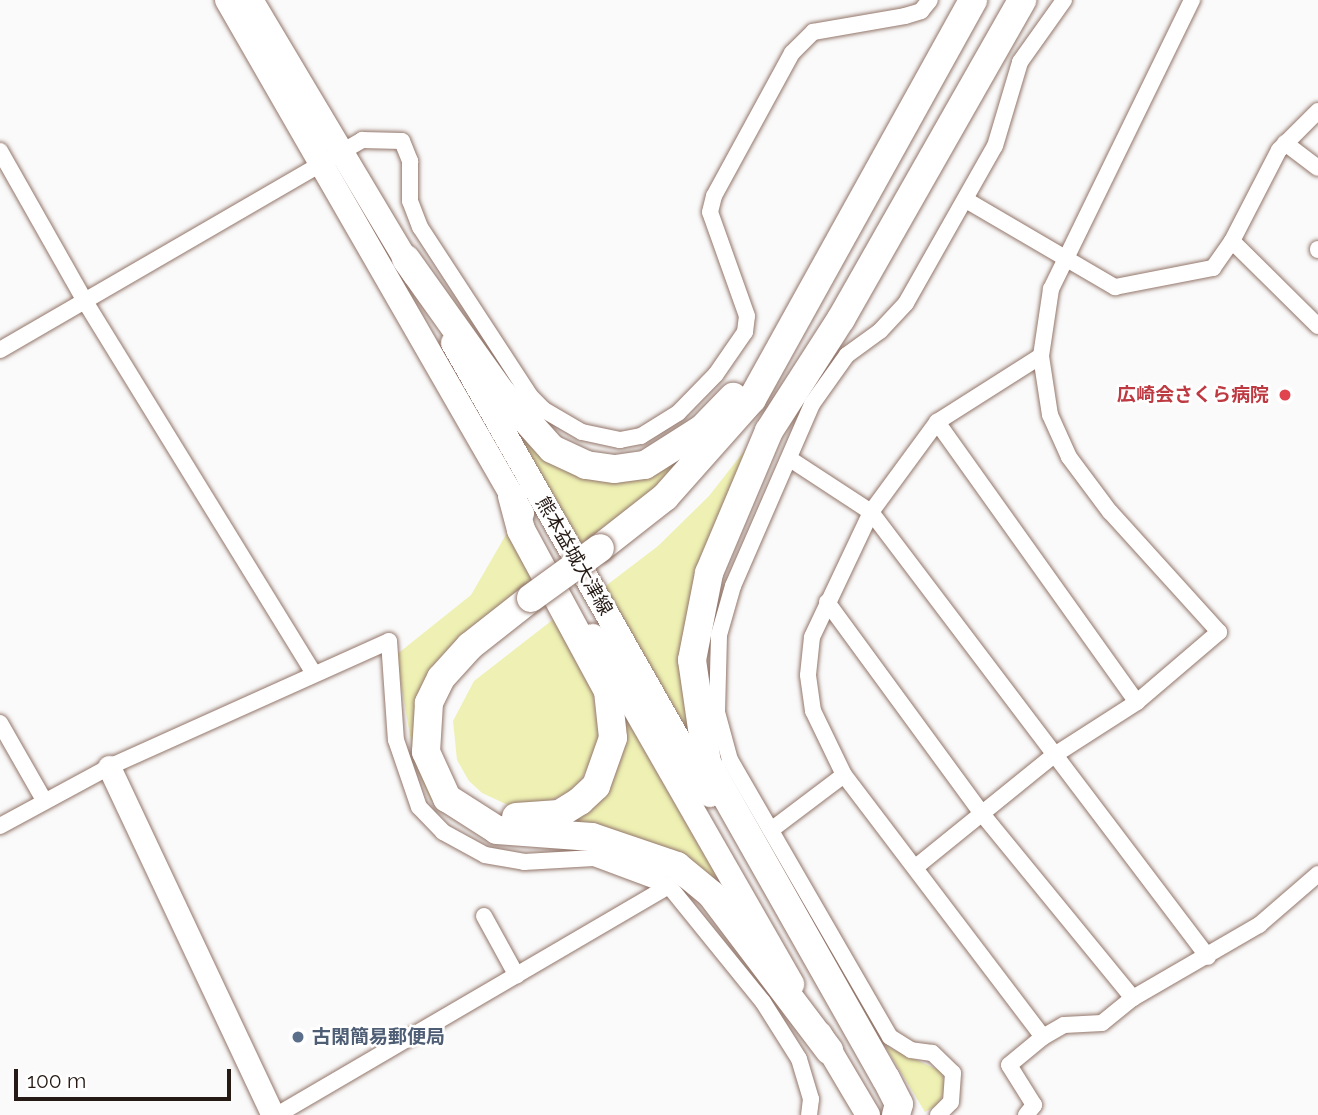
<!DOCTYPE html>
<meta charset="utf-8">
<style>
body{margin:0}
#map{position:relative;width:1318px;height:1115px;overflow:hidden;background:#fafafa;font-family:Raleway,"Noto Sans JP",sans-serif}
div>[style]{position:absolute}
.green>*{inset:0;background:#eef1b3}
.roads{filter:drop-shadow(0 0 2px #93766a) drop-shadow(0 0 2px #93766a)}
.street>*{height:16px;margin:-8px;padding:0 8px;transform-origin:8px;border-radius:8px;background:#fff}
.secondary>*{height:23px;margin:-11.5px;padding:0 11.5px;transform-origin:11.5px;border-radius:11.5px;background:#fff}
.primary>*{height:24px;margin:-12px;padding:0 12px;transform-origin:12px;border-radius:12px;background:#fff}
.highway>*{height:28px;margin:-14px;padding:0 14px;transform-origin:14px;border-radius:14px;background:#fff}
.bridges{filter:drop-shadow(0 0 2px #93766a) drop-shadow(0 0 2px #93766a)}
.highway-bridge>*{height:28px;margin:-14px;padding:0 14px;transform-origin:14px;border-radius:14px;background:#fff}
.dots>*{width:19px;height:19px;translate:-50% -50%;box-sizing:border-box;border:4px solid #fff;border-radius:50%}
span{translate:-50% -50%;white-space:nowrap;text-align:center;line-height:1.15;-webkit-text-stroke:5px #fff;paint-order:stroke}
.health-label{font-size:19px;color:#be3a42;font-weight:700}
.right{translate:-100% -50%;text-align:right}
.street-label{font-size:19px;color:#261a15}
.service-label{font-size:19px;color:#4e5e75;font-weight:700}
.left{translate:0 -50%;text-align:left}
.scale{position:absolute;left:14px;top:1069px;width:217px;height:32px;box-sizing:border-box;border:4px solid #261a15;border-top:0;padding-left:9px;font-size:21px;line-height:24px;white-space:nowrap;color:#261a15;-webkit-text-stroke:5px #fff;paint-order:stroke}
</style>
<div id="map">
<div class="green">
<i style="clip-path:polygon(780px 405px,708px 562px,695px 756px,599px 591px,658px 546px,709px 496px)"></i>
<i style="clip-path:polygon(495px 407px,554px 456px,700px 455px,581px 560px)"></i>
<i style="clip-path:polygon(507px 533px,538px 587px,439px 663px,436px 799px,431px 801px,415px 764px,396px 655px,471px 595px)"></i>
<i style="clip-path:polygon(555px 618px,592px 686px,600px 744px,576px 789px,541px 805px,508px 805px,482px 793px,469px 781px,457px 760px,453px 721px,474px 681px)"></i>
<i style="clip-path:polygon(624px 715px,717px 876px,708px 883px,547px 824px,609px 782px,620px 762px)"></i>
<i style="clip-path:polygon(885px 1046px,941px 1071px,946px 1087px,938px 1105px,925px 1112px)"></i>
</div>
<div class="roads">
<div class="street">
<i style="left:1285px;top:143px;width:41px;rotate:37.1deg"></i>
<i style="left:0;top:151px;width:175px;rotate:60.5deg"></i>
<i style="left:86px;top:303px;width:433px;rotate:58.4deg"></i>
<i style="left:966px;top:200px;width:173px;rotate:30.3deg"></i>
<i style="left:1115px;top:287px;width:100px;rotate:-11deg"></i>
<i style="left:1213px;top:268px;width:33px;rotate:-55deg"></i>
<i style="left:1232px;top:241px;width:102px;rotate:-62.7deg"></i>
<i style="left:1279px;top:150px;width:55px;rotate:-45deg"></i>
<i style="left:1232px;top:241px;width:121px;rotate:44.7deg"></i>
<i style="left:1318px;top:249px;width:1px;rotate:90deg"></i>
<i style="left:0;top:350px;width:419px;rotate:-30.1deg"></i>
<i style="left:362px;top:140px;width:40px;rotate:1.4deg"></i>
<i style="left:402px;top:141px;width:22px;rotate:68deg"></i>
<i style="left:410px;top:161px;width:40px;rotate:90deg"></i>
<i style="left:410px;top:201px;width:28px;rotate:69deg"></i>
<i style="left:420px;top:227px;width:202px;rotate:56.9deg"></i>
<i style="left:530px;top:396px;width:20px;rotate:45deg"></i>
<i style="left:544px;top:410px;width:44px;rotate:30.1deg"></i>
<i style="left:582px;top:432px;width:39px;rotate:12deg"></i>
<i style="left:620px;top:440px;width:21px;rotate:-11deg"></i>
<i style="left:641px;top:436px;width:44px;rotate:-31.9deg"></i>
<i style="left:678px;top:413px;width:54px;rotate:-45.7deg"></i>
<i style="left:716px;top:374px;width:51px;rotate:-55.4deg"></i>
<i style="left:745px;top:332px;width:16px;rotate:-83deg"></i>
<i style="left:747px;top:316px;width:110px;rotate:-109.6deg"></i>
<i style="left:710px;top:212px;width:16px;rotate:-76deg"></i>
<i style="left:714px;top:196px;width:163px;rotate:-61.4deg"></i>
<i style="left:792px;top:53px;width:30px;rotate:-45deg"></i>
<i style="left:813px;top:32px;width:93px;rotate:-9.9deg"></i>
<i style="left:905px;top:16px;width:17px;rotate:-17deg"></i>
<i style="left:921px;top:11px;width:14px;rotate:-51deg"></i>
<i style="left:937px;top:422px;width:344px;rotate:54.5deg"></i>
<i style="left:790px;top:459px;width:97px;rotate:33.2deg"></i>
<i style="left:871px;top:512px;width:558px;rotate:52.86deg"></i>
<i style="left:827px;top:602px;width:264px;rotate:53.8deg"></i>
<i style="left:983px;top:815px;width:237px;rotate:50.7deg"></i>
<i style="left:0;top:723px;width:89px;rotate:60.3deg"></i>
<i style="left:0;top:826px;width:124px;rotate:-28.4deg"></i>
<i style="left:109px;top:767px;width:307px;rotate:-24.2deg"></i>
<i style="left:389px;top:641px;width:99px;rotate:86deg"></i>
<i style="left:396px;top:740px;width:71px;rotate:71.1deg"></i>
<i style="left:419px;top:807px;width:35px;rotate:46deg"></i>
<i style="left:443px;top:832px;width:48px;rotate:28.7deg"></i>
<i style="left:485px;top:855px;width:40px;rotate:10deg"></i>
<i style="left:524px;top:862px;width:70px;rotate:-3.3deg"></i>
<i style="left:594px;top:858px;width:80px;rotate:20.5deg"></i>
<i style="left:669px;top:886px;width:149px;rotate:51deg"></i>
<i style="left:763px;top:1002px;width:67px;rotate:57.7deg"></i>
<i style="left:799px;top:1059px;width:42px;rotate:73.3deg"></i>
<i style="left:811px;top:1099px;width:16px;rotate:97deg"></i>
<i style="left:771px;top:830px;width:91px;rotate:-37deg"></i>
<i style="left:917px;top:866px;width:175px;rotate:-39deg"></i>
<i style="left:1053px;top:756px;width:100px;rotate:-32.7deg"></i>
<i style="left:1137px;top:702px;width:108px;rotate:-40.5deg"></i>
<i style="left:1219px;top:632px;width:162px;rotate:-132.2deg"></i>
<i style="left:1110px;top:512px;width:69px;rotate:-126.7deg"></i>
<i style="left:1069px;top:457px;width:46px;rotate:-114.3deg"></i>
<i style="left:1050px;top:415px;width:60px;rotate:-98.7deg"></i>
<i style="left:484px;top:916px;width:68px;rotate:61.2deg"></i>
<i style="left:1043px;top:1037px;width:329px;rotate:-127.2deg"></i>
<i style="left:844px;top:775px;width:71px;rotate:-115.8deg"></i>
<i style="left:813px;top:711px;width:36px;rotate:-98deg"></i>
<i style="left:808px;top:675px;width:38px;rotate:-84deg"></i>
<i style="left:812px;top:637px;width:138px;rotate:-64.7deg"></i>
<i style="left:871px;top:512px;width:112px;rotate:-53.7deg"></i>
<i style="left:937px;top:422px;width:123px;rotate:-32.4deg"></i>
<i style="left:1041px;top:356px;width:68px;rotate:-81.5deg"></i>
<i style="left:1051px;top:289px;width:322px;rotate:-64deg"></i>
<i style="left:277px;top:1115px;width:454px;rotate:-30.3deg"></i>
<i style="left:938px;top:1115px;width:18px;rotate:-45deg"></i>
<i style="left:951px;top:1102px;width:29px;rotate:-86deg"></i>
<i style="left:953px;top:1073px;width:29px;rotate:-136deg"></i>
<i style="left:932px;top:1053px;width:21px;rotate:-172deg"></i>
<i style="left:911px;top:1050px;width:25px;rotate:-148deg"></i>
<i style="left:890px;top:1037px;width:320px;rotate:-120deg"></i>
<i style="left:730px;top:760px;width:50px;rotate:-105.2deg"></i>
<i style="left:717px;top:712px;width:77px;rotate:-88.5deg"></i>
<i style="left:719px;top:635px;width:51px;rotate:-74.1deg"></i>
<i style="left:733px;top:586px;width:198px;rotate:-66.5deg"></i>
<i style="left:812px;top:404px;width:60px;rotate:-54.5deg"></i>
<i style="left:847px;top:355px;width:41px;rotate:-36deg"></i>
<i style="left:880px;top:331px;width:38px;rotate:-47deg"></i>
<i style="left:906px;top:303px;width:180px;rotate:-60.5deg"></i>
<i style="left:995px;top:146px;width:88px;rotate:-73.4deg"></i>
<i style="left:1020px;top:62px;width:76px;rotate:-54.6deg"></i>
<i style="left:1026px;top:1115px;width:13px;rotate:-51deg"></i>
<i style="left:1034px;top:1105px;width:47px;rotate:-122deg"></i>
<i style="left:1009px;top:1065px;width:44px;rotate:-39.5deg"></i>
<i style="left:1043px;top:1037px;width:24px;rotate:-30deg"></i>
<i style="left:1064px;top:1025px;width:38px;rotate:-3deg"></i>
<i style="left:1102px;top:1023px;width:40px;rotate:-39deg"></i>
<i style="left:1133px;top:998px;width:146px;rotate:-30.1deg"></i>
<i style="left:1259px;top:925px;width:78px;rotate:-40.8deg"></i>
</div>
<div class="secondary">
<i style="left:109px;top:767px;width:385px;rotate:64.8deg"></i>
</div>
<div class="primary">
<i style="left:227px;top:0;width:592px;rotate:60.1deg"></i>
<i style="left:251px;top:0;width:320px;rotate:59.2deg"></i>
<i style="left:453px;top:343px;width:520px;rotate:60.38deg"></i>
<i style="left:593px;top:636px;width:401px;rotate:60.2deg"></i>
<i style="left:820px;top:1034px;width:94px;rotate:59.3deg"></i>
</div>
<div class="highway">
<i style="left:406px;top:259px;width:163px;rotate:54.5deg"></i>
<i style="left:501px;top:392px;width:76px;rotate:48.2deg"></i>
<i style="left:552px;top:449px;width:38px;rotate:25deg"></i>
<i style="left:586px;top:465px;width:29px;rotate:8deg"></i>
<i style="left:615px;top:469px;width:30px;rotate:-8deg"></i>
<i style="left:645px;top:465px;width:67px;rotate:-32.3deg"></i>
<i style="left:702px;top:429px;width:45px;rotate:-45.9deg"></i>
<i style="left:512px;top:496px;width:35px;rotate:75deg"></i>
<i style="left:521px;top:530px;width:183px;rotate:61.6deg"></i>
<i style="left:608px;top:691px;width:47px;rotate:83.9deg"></i>
<i style="left:613px;top:738px;width:51px;rotate:109.5deg"></i>
<i style="left:596px;top:786px;width:22px;rotate:137deg"></i>
<i style="left:580px;top:801px;width:25px;rotate:148deg"></i>
<i style="left:559px;top:814px;width:43px;rotate:176deg"></i>
<i style="left:600px;top:548px;width:83px;rotate:-38.1deg"></i>
<i style="left:665px;top:497px;width:131px;rotate:-48.4deg"></i>
<i style="left:752px;top:399px;width:456px;rotate:-61deg"></i>
<i style="left:531px;top:598px;width:78px;rotate:141.8deg"></i>
<i style="left:470px;top:646px;width:43px;rotate:132.2deg"></i>
<i style="left:441px;top:678px;width:28px;rotate:116deg"></i>
<i style="left:429px;top:703px;width:49px;rotate:93.5deg"></i>
<i style="left:426px;top:752px;width:51px;rotate:65.5deg"></i>
<i style="left:447px;top:798px;width:59px;rotate:32.6deg"></i>
<i style="left:497px;top:830px;width:95px;rotate:4.2deg"></i>
<i style="left:592px;top:837px;width:90px;rotate:18.8deg"></i>
<i style="left:677px;top:866px;width:44px;rotate:39.5deg"></i>
<i style="left:711px;top:894px;width:196px;rotate:52.9deg"></i>
<i style="left:896px;top:1115px;width:11px;rotate:-75deg"></i>
<i style="left:899px;top:1104px;width:28px;rotate:-117deg"></i>
<i style="left:886px;top:1079px;width:363px;rotate:-119.5deg"></i>
<i style="left:707px;top:763px;width:104px;rotate:-98.3deg"></i>
<i style="left:692px;top:660px;width:89px;rotate:-78.9deg"></i>
<i style="left:709px;top:573px;width:154px;rotate:-67.1deg"></i>
<i style="left:769px;top:431px;width:133px;rotate:-57.3deg"></i>
<i style="left:841px;top:319px;width:367px;rotate:-60.4deg"></i>
</div>
</div>
<div class="bridges">
<div class="highway-bridge">
<i style="left:531px;top:598px;width:85px;rotate:-35.9deg"></i>
</div>
</div>
<div class="dots">
<i style="left:1285px;top:395px;background:#e0444e"></i>
<i style="left:298px;top:1037px;background:#5c6f8a"></i>
</div>
<div class="health-label">
<span class="right" style="left:1269px;top:395px">広崎会さくら病院</span>
</div>
<div class="street-label">
<span style="left:574px;top:556px;rotate:60deg">熊本益城大津線</span>
</div>
<div class="service-label">
<span class="left" style="left:312px;top:1037px">古閑簡易郵便局</span>
</div>
<div class="scale">100 m</div>
</div>
